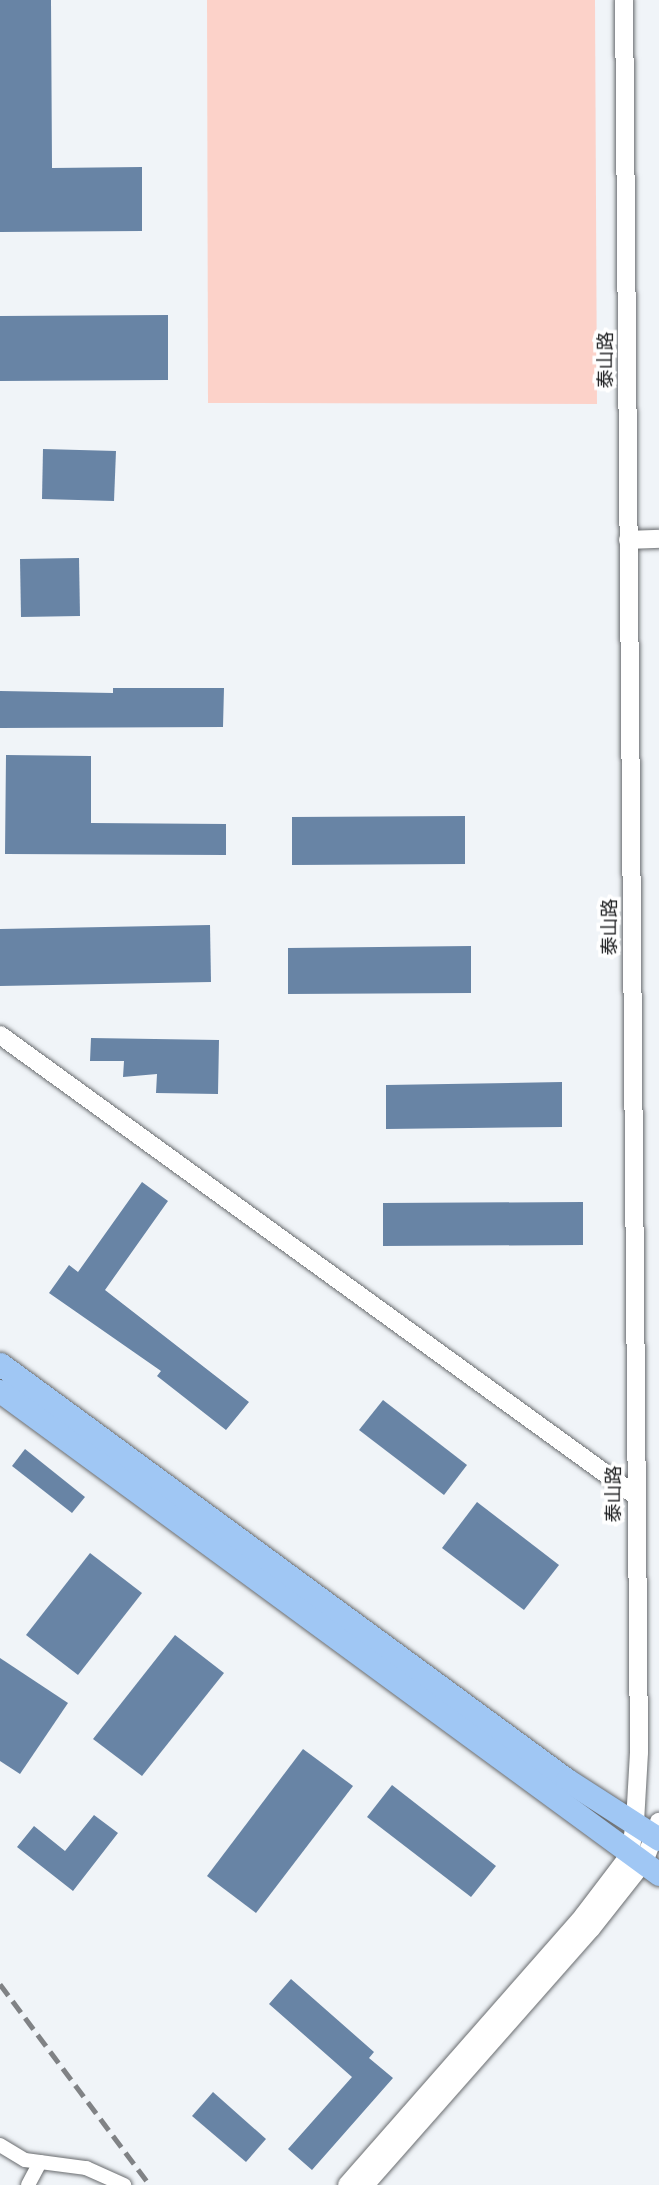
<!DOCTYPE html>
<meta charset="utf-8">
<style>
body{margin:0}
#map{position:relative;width:659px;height:2185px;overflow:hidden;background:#f0f4f8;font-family:"Roboto Serif","Noto Sans SC",serif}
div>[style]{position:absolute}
.green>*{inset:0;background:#fcd2c9}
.building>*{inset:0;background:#6884a5}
.roads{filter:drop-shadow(0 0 2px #696c6f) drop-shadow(0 0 2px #696c6f)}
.minor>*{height:14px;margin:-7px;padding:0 7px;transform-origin:7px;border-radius:7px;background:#fff}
.tertiary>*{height:18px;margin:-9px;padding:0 9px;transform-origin:9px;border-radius:9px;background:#fff}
.trunk>*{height:23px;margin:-11.5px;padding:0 11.5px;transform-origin:11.5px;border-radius:11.5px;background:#a0c7f4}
.rail>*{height:5px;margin-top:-2.5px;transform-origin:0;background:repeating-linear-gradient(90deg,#808285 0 14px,transparent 0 21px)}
span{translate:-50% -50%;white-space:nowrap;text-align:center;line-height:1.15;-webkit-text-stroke:7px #fff;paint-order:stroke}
.street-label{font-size:19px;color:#1a1b1d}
</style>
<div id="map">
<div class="green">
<i style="clip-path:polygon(207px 0,595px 0,597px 404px,208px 403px)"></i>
</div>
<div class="building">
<i style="clip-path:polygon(0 0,51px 0,52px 168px,142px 167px,142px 231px,0 232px)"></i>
<i style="clip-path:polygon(168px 315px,168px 380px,0 381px,0 316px)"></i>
<i style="clip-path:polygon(43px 449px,116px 451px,114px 501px,42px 499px)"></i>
<i style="clip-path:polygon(79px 558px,80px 616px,21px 617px,20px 559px)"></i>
<i style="clip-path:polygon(113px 688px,224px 688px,223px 727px,0 728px,0 691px,113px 693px)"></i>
<i style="clip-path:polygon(6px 755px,91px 756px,91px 823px,226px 824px,226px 855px,5px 854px)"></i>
<i style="clip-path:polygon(465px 816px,465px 864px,292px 865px,292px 817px)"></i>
<i style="clip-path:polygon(210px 925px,211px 982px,0 986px,0 929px)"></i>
<i style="clip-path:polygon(471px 946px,471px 993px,288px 994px,288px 948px)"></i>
<i style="clip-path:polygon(91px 1038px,219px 1040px,218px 1094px,156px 1093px,157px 1074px,123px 1077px,124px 1061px,90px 1061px)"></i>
<i style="clip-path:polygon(562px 1082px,562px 1127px,386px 1129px,386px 1085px)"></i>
<i style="clip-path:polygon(142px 1182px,168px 1201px,105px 1290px,249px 1402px,226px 1430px,157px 1376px,161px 1371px,49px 1293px,69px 1265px,78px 1272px)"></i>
<i style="clip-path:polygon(583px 1202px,583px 1245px,383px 1246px,383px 1203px)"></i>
<i style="clip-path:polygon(383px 1400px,467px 1465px,444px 1495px,359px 1430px)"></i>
<i style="clip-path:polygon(25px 1449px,85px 1497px,72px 1513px,12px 1466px)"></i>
<i style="clip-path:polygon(477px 1502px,559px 1565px,524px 1610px,442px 1548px)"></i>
<i style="clip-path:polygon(90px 1553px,142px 1593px,78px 1675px,26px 1635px)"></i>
<i style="clip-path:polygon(175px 1635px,224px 1673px,142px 1776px,93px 1739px)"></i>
<i style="clip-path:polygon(0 1658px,68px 1703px,20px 1774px,0 1761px)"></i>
<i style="clip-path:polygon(303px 1749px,353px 1786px,256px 1913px,207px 1876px)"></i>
<i style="clip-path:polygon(392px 1785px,496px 1866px,471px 1897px,367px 1817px)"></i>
<i style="clip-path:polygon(94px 1815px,118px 1833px,73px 1891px,17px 1847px,34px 1826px,65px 1851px)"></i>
<i style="clip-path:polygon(291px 1979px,374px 2052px,369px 2058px,393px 2078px,312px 2170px,288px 2149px,352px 2077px,269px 2004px)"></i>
<i style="clip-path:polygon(213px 2092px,266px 2139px,246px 2162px,192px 2116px)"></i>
</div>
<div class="roads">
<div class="minor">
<i style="left:0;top:2145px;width:29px;rotate:31deg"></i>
<i style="left:25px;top:2160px;width:62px;rotate:7.5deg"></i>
<i style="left:86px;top:2168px;width:42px;rotate:24.1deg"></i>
<i style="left:28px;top:2185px;width:26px;rotate:-62deg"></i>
</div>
<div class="tertiary">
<i style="left:628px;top:540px;width:31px;rotate:-2deg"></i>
<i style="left:0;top:1035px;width:784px;rotate:35.92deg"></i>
<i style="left:347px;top:2185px;width:358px;rotate:-48.7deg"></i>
<i style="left:583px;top:1916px;width:78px;rotate:-52.8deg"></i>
<i style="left:630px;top:1854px;width:32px;rotate:-81deg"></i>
<i style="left:635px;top:1822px;width:70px;rotate:-86.7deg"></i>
<i style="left:639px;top:1752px;width:1752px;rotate:-90.49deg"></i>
<i style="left:365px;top:2185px;width:341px;rotate:-48.6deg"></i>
<i style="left:591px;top:1929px;width:85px;rotate:-51.7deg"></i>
<i style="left:644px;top:1862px;width:43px;rotate:-69.4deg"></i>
</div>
<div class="trunk">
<i style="left:0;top:1364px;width:703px;rotate:36.27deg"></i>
<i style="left:567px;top:1780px;width:109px;rotate:32.7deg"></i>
<i style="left:0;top:1391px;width:817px;rotate:36.24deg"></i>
</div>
</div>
<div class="rail">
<i style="left:0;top:1984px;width:251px;rotate:53.3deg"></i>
</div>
<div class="street-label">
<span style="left:606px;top:360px;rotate:-90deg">泰山路</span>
<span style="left:610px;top:927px;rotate:-90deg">泰山路</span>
<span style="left:614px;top:1494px;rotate:-90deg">泰山路</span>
</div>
</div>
